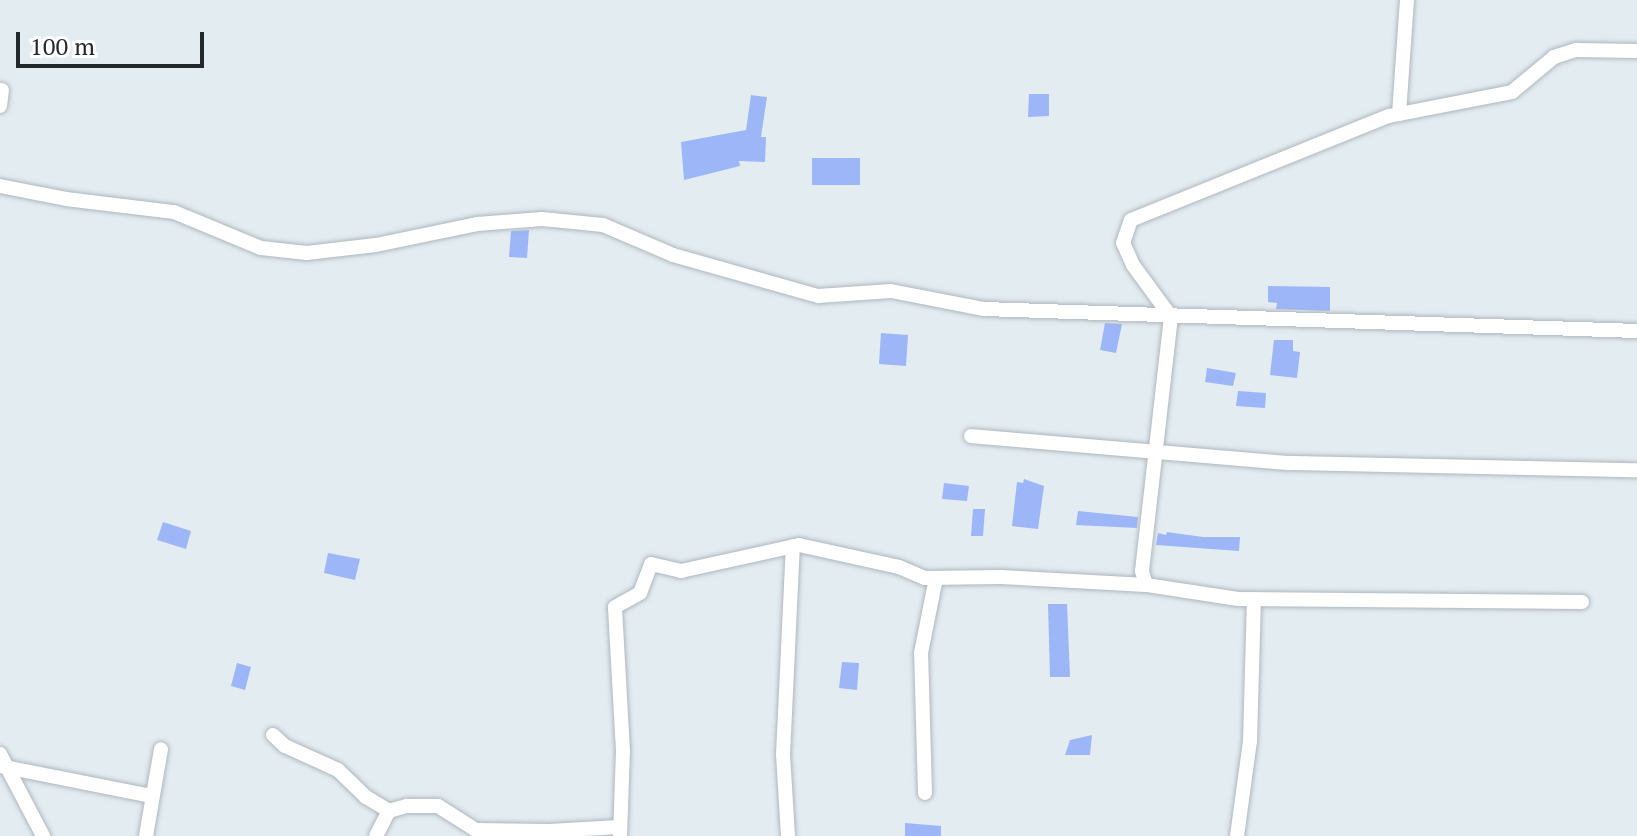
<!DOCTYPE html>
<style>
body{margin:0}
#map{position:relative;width:1637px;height:836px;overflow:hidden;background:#e3ecf1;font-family:"PT Serif",serif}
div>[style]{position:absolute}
.building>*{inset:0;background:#9cb6f7}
.roads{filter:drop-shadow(0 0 2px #afb7bd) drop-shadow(0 0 2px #afb7bd)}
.minor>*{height:14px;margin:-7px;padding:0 7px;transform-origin:7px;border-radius:7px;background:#fff}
span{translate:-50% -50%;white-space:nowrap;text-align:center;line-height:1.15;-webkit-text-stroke:6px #fff;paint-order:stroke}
.scale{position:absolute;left:16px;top:32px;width:188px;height:36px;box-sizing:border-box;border:4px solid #24282a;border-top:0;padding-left:10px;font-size:24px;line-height:28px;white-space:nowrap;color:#24282a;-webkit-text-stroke:6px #fff;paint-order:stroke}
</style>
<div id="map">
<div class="building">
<i style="clip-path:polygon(1029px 94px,1049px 94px,1049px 116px,1028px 117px)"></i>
<i style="clip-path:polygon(751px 95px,767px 97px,761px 137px,766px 137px,765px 162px,739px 161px,740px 166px,684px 180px,681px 142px,746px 130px)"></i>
<i style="clip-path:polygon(812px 158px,860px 158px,860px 185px,812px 185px)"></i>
<i style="clip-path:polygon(529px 230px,527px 258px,509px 257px,511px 231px)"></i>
<i style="clip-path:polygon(1268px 286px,1330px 287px,1330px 311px,1276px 309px,1277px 303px,1268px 302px)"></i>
<i style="clip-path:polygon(1105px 323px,1122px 324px,1116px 353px,1100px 350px)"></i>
<i style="clip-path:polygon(881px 333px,908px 335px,906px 366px,879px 364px)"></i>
<i style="clip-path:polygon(1274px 340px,1293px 340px,1293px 351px,1300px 352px,1297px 378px,1270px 375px)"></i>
<i style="clip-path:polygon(1207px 368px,1236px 373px,1233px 386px,1205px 382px)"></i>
<i style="clip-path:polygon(1238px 391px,1266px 393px,1265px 408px,1236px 406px)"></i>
<i style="clip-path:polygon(1024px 479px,1044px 486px,1038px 529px,1012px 526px,1017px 482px,1023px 483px)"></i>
<i style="clip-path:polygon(944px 483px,969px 486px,967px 501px,942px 499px)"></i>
<i style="clip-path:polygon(973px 509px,985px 509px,983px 536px,971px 536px)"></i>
<i style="clip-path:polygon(1078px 511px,1138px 517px,1137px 528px,1076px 525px)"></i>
<i style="clip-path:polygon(163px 522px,191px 531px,186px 549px,157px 540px)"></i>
<i style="clip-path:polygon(1167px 532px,1203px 537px,1240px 537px,1239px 551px,1156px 545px,1158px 533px,1166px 535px)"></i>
<i style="clip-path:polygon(328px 553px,360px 559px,355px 580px,324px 573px)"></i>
<i style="clip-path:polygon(1048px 604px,1067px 604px,1070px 677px,1050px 677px)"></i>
<i style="clip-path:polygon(842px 662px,859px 663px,857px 690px,839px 688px)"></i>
<i style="clip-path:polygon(237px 663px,251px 667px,245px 690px,231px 686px)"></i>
<i style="clip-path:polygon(1092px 735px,1090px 755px,1065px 755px,1070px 740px)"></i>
<i style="clip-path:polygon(905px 823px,941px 826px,941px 836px,905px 836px)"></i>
</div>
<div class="roads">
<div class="minor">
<i style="left:0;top:106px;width:16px;rotate:-83deg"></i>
<i style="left:1399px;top:114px;width:114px;rotate:-86deg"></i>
<i style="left:0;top:186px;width:67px;rotate:11.1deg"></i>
<i style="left:66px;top:199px;width:109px;rotate:6.9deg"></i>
<i style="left:174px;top:212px;width:94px;rotate:22.5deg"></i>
<i style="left:261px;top:248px;width:46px;rotate:6.2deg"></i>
<i style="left:307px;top:253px;width:69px;rotate:-6.6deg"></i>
<i style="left:376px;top:245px;width:103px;rotate:-11.7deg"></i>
<i style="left:477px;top:224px;width:65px;rotate:-4.4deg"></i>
<i style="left:542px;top:219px;width:61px;rotate:5.6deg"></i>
<i style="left:603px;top:225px;width:76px;rotate:23.2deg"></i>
<i style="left:673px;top:255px;width:151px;rotate:15.8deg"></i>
<i style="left:818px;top:296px;width:73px;rotate:-3.9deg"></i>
<i style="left:891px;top:291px;width:95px;rotate:11deg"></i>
<i style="left:984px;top:309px;width:653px;rotate:1.93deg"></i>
<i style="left:971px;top:436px;width:319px;rotate:4.9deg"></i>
<i style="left:1289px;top:463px;width:348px;rotate:1.2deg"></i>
<i style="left:1582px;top:602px;width:344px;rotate:-179.5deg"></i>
<i style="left:1238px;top:599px;width:93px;rotate:-171.3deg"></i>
<i style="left:1146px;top:585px;width:15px;rotate:-106deg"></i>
<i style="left:1142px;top:571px;width:256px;rotate:-83.5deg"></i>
<i style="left:1171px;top:317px;width:64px;rotate:-126.2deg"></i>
<i style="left:1133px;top:265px;width:24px;rotate:-114deg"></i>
<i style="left:1123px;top:243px;width:24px;rotate:-71deg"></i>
<i style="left:1131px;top:220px;width:278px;rotate:-22deg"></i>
<i style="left:1389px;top:116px;width:125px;rotate:-11deg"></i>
<i style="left:1512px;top:92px;width:55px;rotate:-39.8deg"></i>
<i style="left:1554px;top:57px;width:23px;rotate:-18deg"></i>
<i style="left:1576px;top:50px;width:61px;rotate:0.9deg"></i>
<i style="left:273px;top:735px;width:16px;rotate:43deg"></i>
<i style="left:285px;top:746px;width:58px;rotate:24.4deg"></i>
<i style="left:338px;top:770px;width:39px;rotate:44deg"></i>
<i style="left:366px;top:797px;width:27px;rotate:31deg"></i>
<i style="left:0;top:754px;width:93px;rotate:62.3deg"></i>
<i style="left:0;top:766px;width:155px;rotate:11.2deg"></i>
<i style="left:925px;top:793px;width:140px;rotate:-91.6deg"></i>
<i style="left:921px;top:653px;width:76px;rotate:-78.7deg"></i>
<i style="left:146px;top:836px;width:88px;rotate:-80.2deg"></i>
<i style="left:376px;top:836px;width:28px;rotate:-63deg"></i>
<i style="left:389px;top:811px;width:19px;rotate:-16deg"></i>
<i style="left:407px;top:806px;width:31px"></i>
<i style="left:438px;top:806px;width:45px;rotate:32.3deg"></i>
<i style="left:476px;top:830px;width:73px;rotate:0.8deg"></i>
<i style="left:549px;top:831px;width:70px;rotate:-3.3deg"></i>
<i style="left:620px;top:836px;width:85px;rotate:-88deg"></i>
<i style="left:623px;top:751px;width:144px;rotate:-93.2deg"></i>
<i style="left:615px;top:607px;width:29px;rotate:-29deg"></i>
<i style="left:640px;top:593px;width:31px;rotate:-69deg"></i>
<i style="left:651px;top:564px;width:31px;rotate:13deg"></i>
<i style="left:681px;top:571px;width:121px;rotate:-12.4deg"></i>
<i style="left:799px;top:545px;width:102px;rotate:12.4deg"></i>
<i style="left:899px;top:567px;width:28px;rotate:23deg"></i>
<i style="left:925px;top:578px;width:76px;rotate:-0.8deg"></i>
<i style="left:1001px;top:577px;width:145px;rotate:3.2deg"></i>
<i style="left:788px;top:836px;width:81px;rotate:-93.5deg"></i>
<i style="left:783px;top:755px;width:209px;rotate:-87.3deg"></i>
<i style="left:1237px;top:836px;width:96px;rotate:-82.2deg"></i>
<i style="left:1250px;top:741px;width:142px;rotate:-88.4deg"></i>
</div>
</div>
<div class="scale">100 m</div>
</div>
